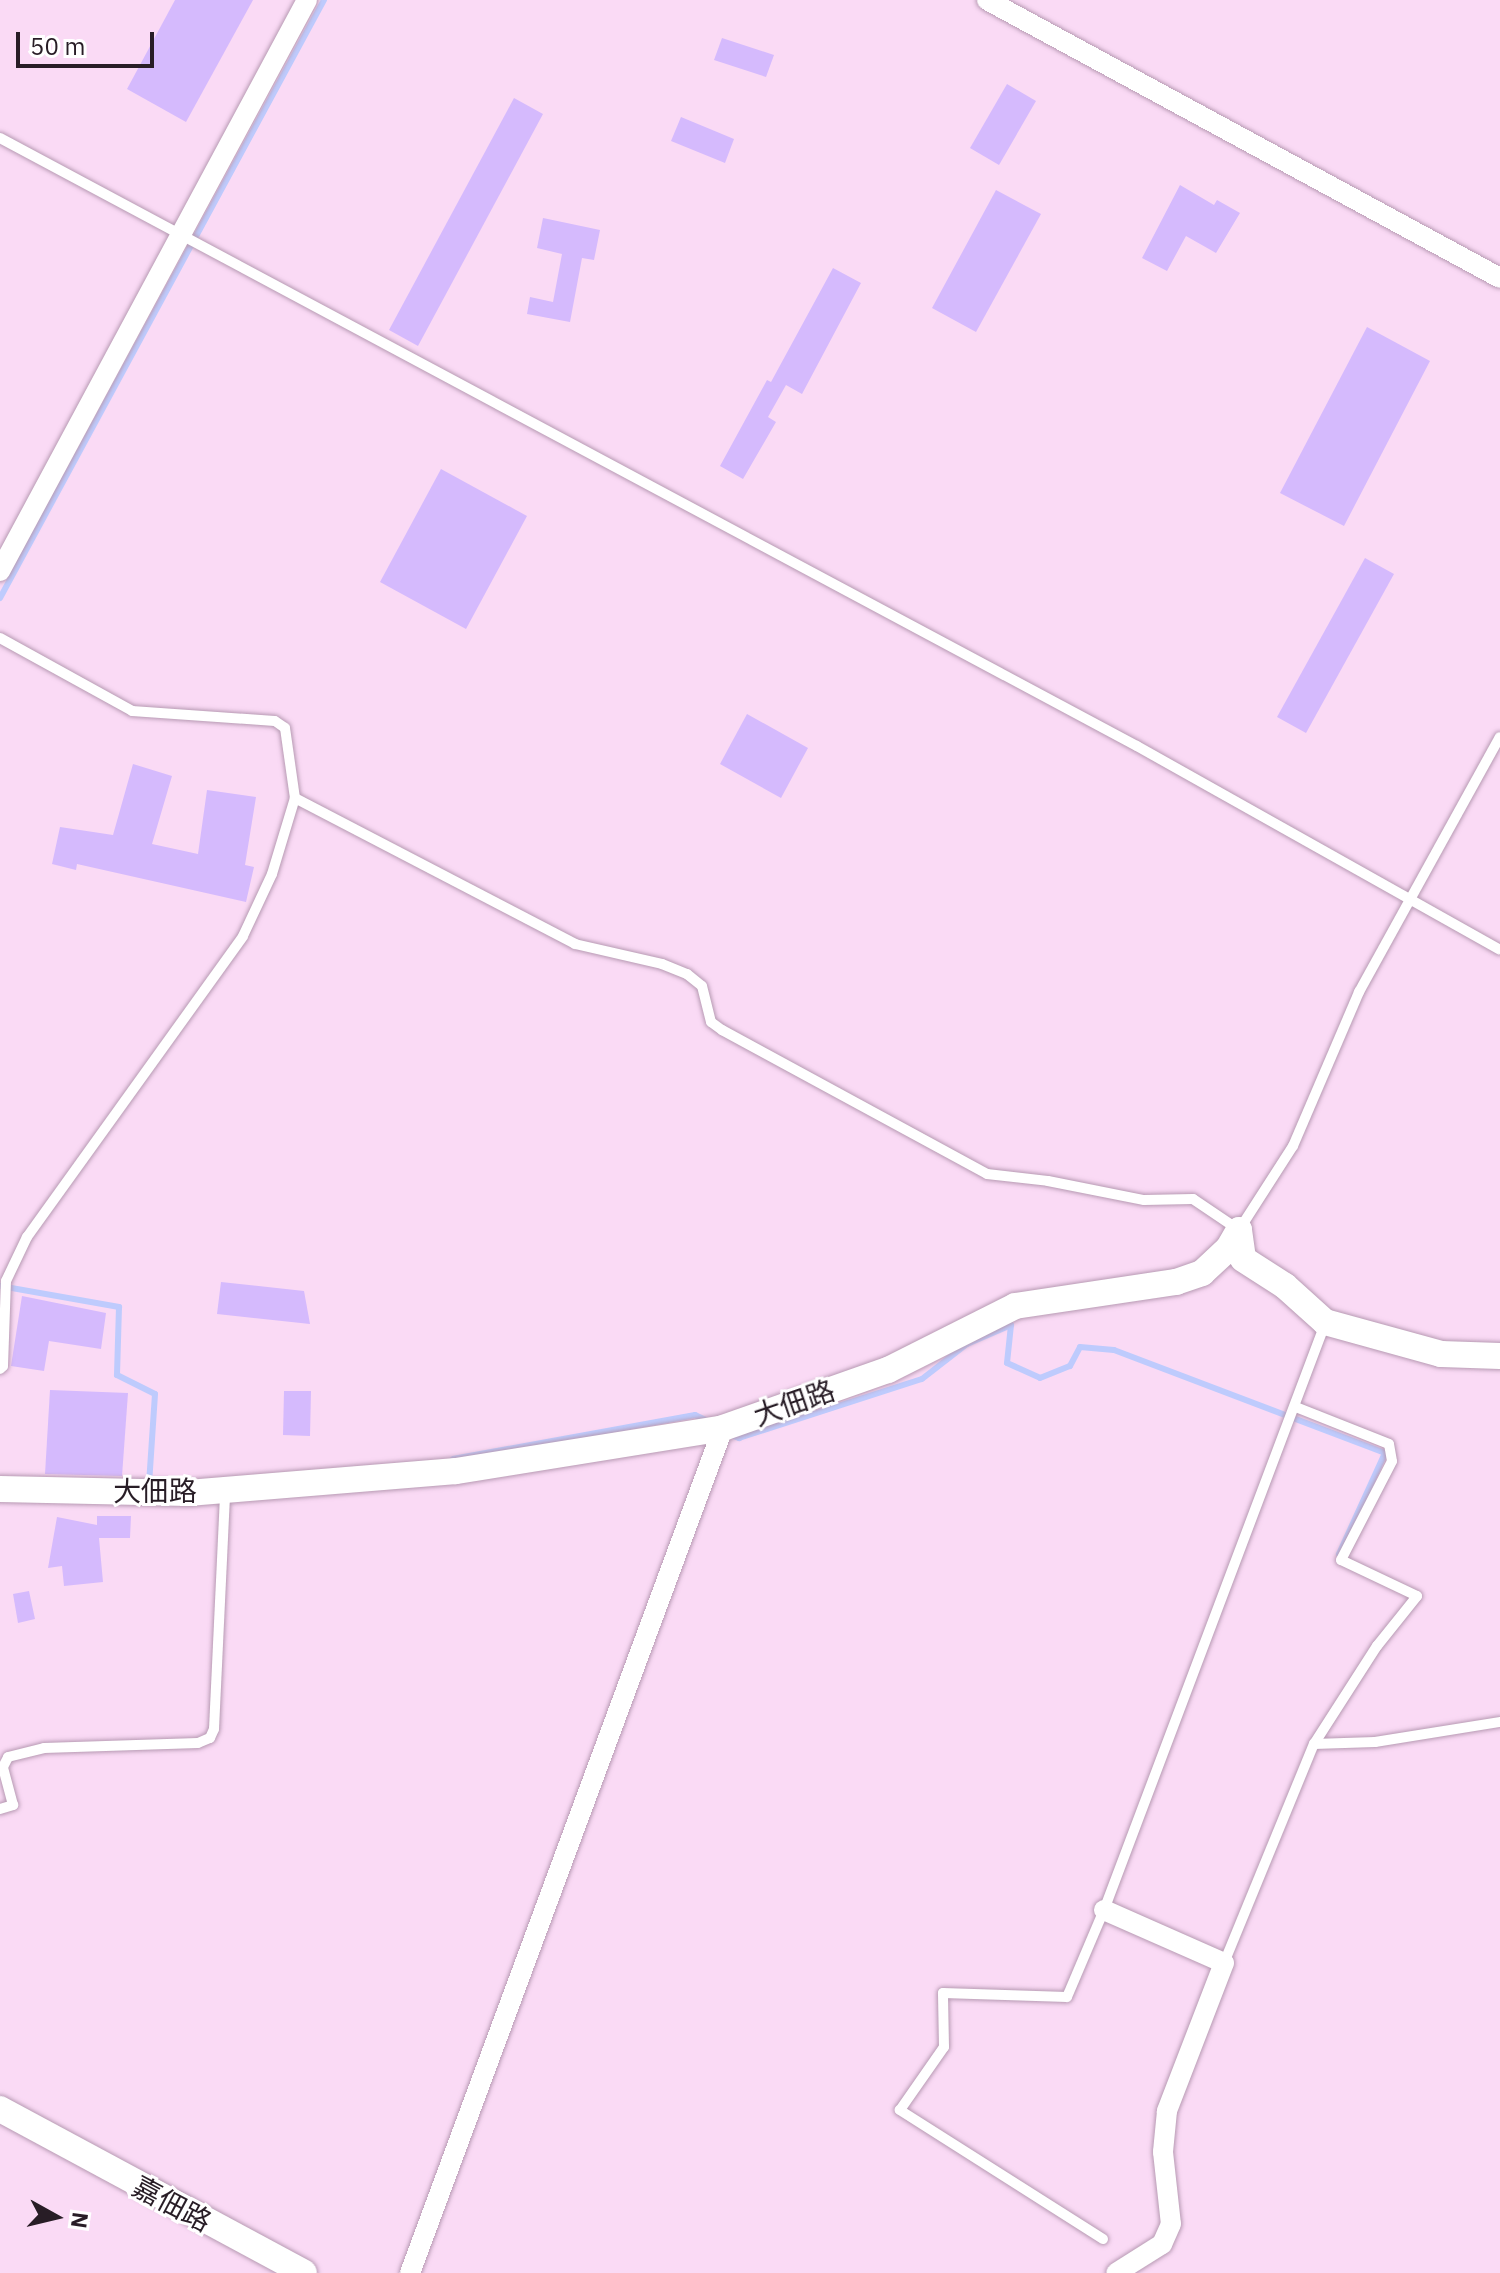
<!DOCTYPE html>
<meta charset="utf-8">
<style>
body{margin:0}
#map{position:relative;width:1500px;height:2273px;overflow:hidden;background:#fadaf5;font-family:"IBM Plex Sans","Noto Sans TC",sans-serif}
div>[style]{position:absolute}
.stream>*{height:6px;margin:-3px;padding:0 3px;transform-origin:3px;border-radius:3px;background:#becbfd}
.building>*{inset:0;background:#d5bafd}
.roads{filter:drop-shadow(0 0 2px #b79ab3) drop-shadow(0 0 2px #b79ab3)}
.service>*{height:10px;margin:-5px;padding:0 5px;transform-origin:5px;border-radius:5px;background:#fff}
.minor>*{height:20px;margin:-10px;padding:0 10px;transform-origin:10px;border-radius:10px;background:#fff}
.tertiary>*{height:26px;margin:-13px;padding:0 13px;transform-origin:13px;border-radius:13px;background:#fff}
span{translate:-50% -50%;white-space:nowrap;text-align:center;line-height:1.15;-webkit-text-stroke:6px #fff;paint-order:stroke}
.street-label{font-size:28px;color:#281d26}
.north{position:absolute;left:16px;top:2177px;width:80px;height:80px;-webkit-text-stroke:6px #fff;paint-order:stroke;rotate:98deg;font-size:22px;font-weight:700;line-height:32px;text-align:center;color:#281d26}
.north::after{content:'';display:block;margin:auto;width:28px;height:36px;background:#281d26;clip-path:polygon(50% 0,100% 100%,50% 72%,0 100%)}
.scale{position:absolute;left:16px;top:32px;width:138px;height:36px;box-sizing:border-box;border:4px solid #281d26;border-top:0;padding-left:10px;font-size:24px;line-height:28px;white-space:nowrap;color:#281d26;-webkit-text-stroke:6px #fff;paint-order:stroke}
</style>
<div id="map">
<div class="stream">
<i style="left:0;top:598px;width:680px;rotate:-61.55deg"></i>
<i style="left:0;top:1286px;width:121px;rotate:10deg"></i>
<i style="left:119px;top:1307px;width:68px;rotate:91.7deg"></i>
<i style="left:117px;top:1375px;width:42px;rotate:26.6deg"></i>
<i style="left:155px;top:1394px;width:90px;rotate:93.8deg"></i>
<i style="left:731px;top:1435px;width:9px;rotate:21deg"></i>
<i style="left:739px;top:1438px;width:192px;rotate:-17.9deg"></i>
<i style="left:922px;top:1379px;width:57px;rotate:-37.9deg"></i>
<i style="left:967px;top:1344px;width:48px;rotate:-23.4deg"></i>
<i style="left:1011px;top:1325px;width:38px;rotate:96deg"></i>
<i style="left:1007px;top:1363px;width:36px;rotate:24deg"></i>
<i style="left:1040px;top:1378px;width:32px;rotate:-22deg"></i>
<i style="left:1070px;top:1366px;width:21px;rotate:-62deg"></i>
<i style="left:1080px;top:1347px;width:34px;rotate:5deg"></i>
<i style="left:1114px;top:1350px;width:290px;rotate:20.8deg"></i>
<i style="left:1385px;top:1453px;width:111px;rotate:114.5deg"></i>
<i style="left:453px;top:1459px;width:246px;rotate:-10.3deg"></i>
<i style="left:695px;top:1415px;width:14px;rotate:25deg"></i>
</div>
<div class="building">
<i style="clip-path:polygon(175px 0,253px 0,186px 122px,127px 89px)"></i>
<i style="clip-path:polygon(722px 38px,774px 55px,766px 77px,714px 60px)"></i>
<i style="clip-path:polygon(1007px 84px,1036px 101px,999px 165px,970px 148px)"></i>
<i style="clip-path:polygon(514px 98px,543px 114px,418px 346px,389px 330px)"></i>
<i style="clip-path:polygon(681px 117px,734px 139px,725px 163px,671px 141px)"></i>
<i style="clip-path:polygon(1180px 185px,1214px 205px,1217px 200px,1240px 213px,1216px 253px,1186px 236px,1167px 271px,1142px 258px)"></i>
<i style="clip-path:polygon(996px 190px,1041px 214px,976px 332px,932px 308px)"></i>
<i style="clip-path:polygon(543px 218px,600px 230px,594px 260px,582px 258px,570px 322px,527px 314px,530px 297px,553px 302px,562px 254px,537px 248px)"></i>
<i style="clip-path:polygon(833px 268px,861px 283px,802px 394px,786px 385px,768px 417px,776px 422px,743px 479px,720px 466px,767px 380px,771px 382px)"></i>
<i style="clip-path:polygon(1367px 327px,1430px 361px,1344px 526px,1280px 493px)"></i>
<i style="clip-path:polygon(441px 469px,527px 516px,466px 629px,380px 582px)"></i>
<i style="clip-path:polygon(1365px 558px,1394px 574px,1306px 733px,1277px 717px)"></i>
<i style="clip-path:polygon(747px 714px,808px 748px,781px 798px,720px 764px)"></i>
<i style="clip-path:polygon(133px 764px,172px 776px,152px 844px,198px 854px,207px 790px,256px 797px,245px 865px,254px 867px,246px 902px,77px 864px,76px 870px,52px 864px,60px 827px,113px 835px)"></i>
<i style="clip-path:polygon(221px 1282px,304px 1291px,310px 1324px,217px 1314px)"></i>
<i style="clip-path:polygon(22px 1296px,106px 1313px,101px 1349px,49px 1341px,44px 1371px,11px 1366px)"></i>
<i style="clip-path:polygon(50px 1390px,128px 1393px,122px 1476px,45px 1474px)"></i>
<i style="clip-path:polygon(284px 1391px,311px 1391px,310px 1436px,283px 1435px)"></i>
<i style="clip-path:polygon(97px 1516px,131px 1516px,130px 1538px,99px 1538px,103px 1582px,64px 1586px,62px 1566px,48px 1568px,57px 1517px,97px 1525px)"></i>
<i style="clip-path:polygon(29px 1591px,35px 1619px,18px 1623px,13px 1594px)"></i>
</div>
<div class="roads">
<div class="service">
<i style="left:0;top:138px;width:1289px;rotate:28.14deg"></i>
<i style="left:1137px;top:746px;width:416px;rotate:29.3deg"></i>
<i style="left:0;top:638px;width:151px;rotate:28.9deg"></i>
<i style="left:132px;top:711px;width:143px;rotate:4deg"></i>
<i style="left:275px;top:721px;width:12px;rotate:35deg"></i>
<i style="left:285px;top:728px;width:71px;rotate:81.9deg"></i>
<i style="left:295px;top:798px;width:316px;rotate:27.5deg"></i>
<i style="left:575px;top:944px;width:89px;rotate:12.9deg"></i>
<i style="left:662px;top:964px;width:27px;rotate:22deg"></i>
<i style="left:687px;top:974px;width:19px;rotate:39deg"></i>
<i style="left:702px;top:986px;width:37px;rotate:76deg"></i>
<i style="left:711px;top:1022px;width:14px;rotate:36deg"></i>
<i style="left:722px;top:1030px;width:302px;rotate:28.5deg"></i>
<i style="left:987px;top:1174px;width:61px;rotate:6.5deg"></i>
<i style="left:1048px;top:1181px;width:98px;rotate:11.2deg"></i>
<i style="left:1144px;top:1200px;width:49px;rotate:-1.2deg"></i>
<i style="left:1193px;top:1199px;width:55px;rotate:34deg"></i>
<i style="left:1239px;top:1230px;width:100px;rotate:-57.3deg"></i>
<i style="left:1293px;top:1146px;width:168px;rotate:-66.8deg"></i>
<i style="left:1359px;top:992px;width:291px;rotate:-61.1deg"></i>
<i style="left:0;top:1369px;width:4px;rotate:-45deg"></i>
<i style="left:3px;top:1366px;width:85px;rotate:-88deg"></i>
<i style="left:6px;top:1281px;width:49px;rotate:-64.5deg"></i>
<i style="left:27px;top:1237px;width:370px;rotate:-54.3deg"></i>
<i style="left:243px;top:936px;width:68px;rotate:-64.9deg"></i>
<i style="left:272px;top:874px;width:79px;rotate:-73.2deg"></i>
<i style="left:1314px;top:1744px;width:61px;rotate:-1.9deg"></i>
<i style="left:1375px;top:1742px;width:127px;rotate:-9.1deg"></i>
<i style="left:0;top:1809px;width:14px;rotate:-17deg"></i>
<i style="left:13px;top:1805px;width:39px;rotate:-105deg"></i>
<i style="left:3px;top:1767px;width:11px;rotate:-63deg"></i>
<i style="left:8px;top:1757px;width:37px;rotate:-14deg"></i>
<i style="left:44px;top:1748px;width:154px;rotate:-1.9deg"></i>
<i style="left:198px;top:1743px;width:13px;rotate:-23deg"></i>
<i style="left:210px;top:1738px;width:10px;rotate:-66deg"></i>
<i style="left:214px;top:1729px;width:237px;rotate:-87.3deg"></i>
<i style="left:1224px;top:1963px;width:237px;rotate:-67.7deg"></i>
<i style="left:1314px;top:1744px;width:117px;rotate:-57.3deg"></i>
<i style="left:1377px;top:1646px;width:64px;rotate:-51.3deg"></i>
<i style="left:1417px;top:1596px;width:84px;rotate:-154.7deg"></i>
<i style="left:1341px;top:1560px;width:111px;rotate:-62.7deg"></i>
<i style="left:1392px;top:1461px;width:17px;rotate:-100deg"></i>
<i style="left:1389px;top:1444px;width:100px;rotate:-158.3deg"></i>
<i style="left:1103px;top:2239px;width:241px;rotate:-147.6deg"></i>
<i style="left:900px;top:2110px;width:77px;rotate:-55.1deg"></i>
<i style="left:944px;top:2047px;width:54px;rotate:-91.1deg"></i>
<i style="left:943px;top:1993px;width:124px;rotate:1.8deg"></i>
<i style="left:1067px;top:1997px;width:95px;rotate:-67deg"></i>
<i style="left:1104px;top:1910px;width:626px;rotate:-69.34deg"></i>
</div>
<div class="minor">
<i style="left:987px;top:0;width:583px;rotate:28.45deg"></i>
<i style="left:0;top:571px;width:648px;rotate:-61.74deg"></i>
<i style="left:1104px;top:1910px;width:131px;rotate:23.8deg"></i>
<i style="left:1224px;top:1963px;width:159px;rotate:111.1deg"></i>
<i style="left:1167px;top:2111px;width:41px;rotate:95.6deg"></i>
<i style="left:1163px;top:2152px;width:72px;rotate:83.7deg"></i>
<i style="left:1171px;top:2224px;width:22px;rotate:114deg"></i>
<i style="left:1162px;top:2244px;width:54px;rotate:147.8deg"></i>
<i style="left:410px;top:2273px;width:901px;rotate:-69.67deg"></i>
</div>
<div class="tertiary">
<i style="left:1239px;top:1230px;width:29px;rotate:82deg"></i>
<i style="left:1243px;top:1259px;width:50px;rotate:32.7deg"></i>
<i style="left:1285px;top:1286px;width:54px;rotate:42deg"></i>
<i style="left:1325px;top:1322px;width:120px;rotate:15.4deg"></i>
<i style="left:1441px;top:1354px;width:59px;rotate:1.9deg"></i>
<i style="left:0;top:1489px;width:188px;rotate:1.2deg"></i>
<i style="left:188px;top:1493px;width:269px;rotate:-4.7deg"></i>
<i style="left:456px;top:1471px;width:270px;rotate:-9.1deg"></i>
<i style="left:723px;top:1428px;width:175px;rotate:-19.4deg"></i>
<i style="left:888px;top:1370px;width:142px;rotate:-26.7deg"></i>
<i style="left:1015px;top:1306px;width:163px;rotate:-8.5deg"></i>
<i style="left:1176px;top:1282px;width:28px;rotate:-19deg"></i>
<i style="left:1202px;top:1273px;width:35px;rotate:-43deg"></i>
<i style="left:1228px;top:1249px;width:22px;rotate:-60deg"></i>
<i style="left:0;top:2109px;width:345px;rotate:28.3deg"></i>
</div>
</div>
<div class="street-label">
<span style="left:794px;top:1403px;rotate:-19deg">大佃路</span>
<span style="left:155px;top:1491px">大佃路</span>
<span style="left:172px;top:2204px;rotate:28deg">嘉佃路</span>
</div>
<div class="north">N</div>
<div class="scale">50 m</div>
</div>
